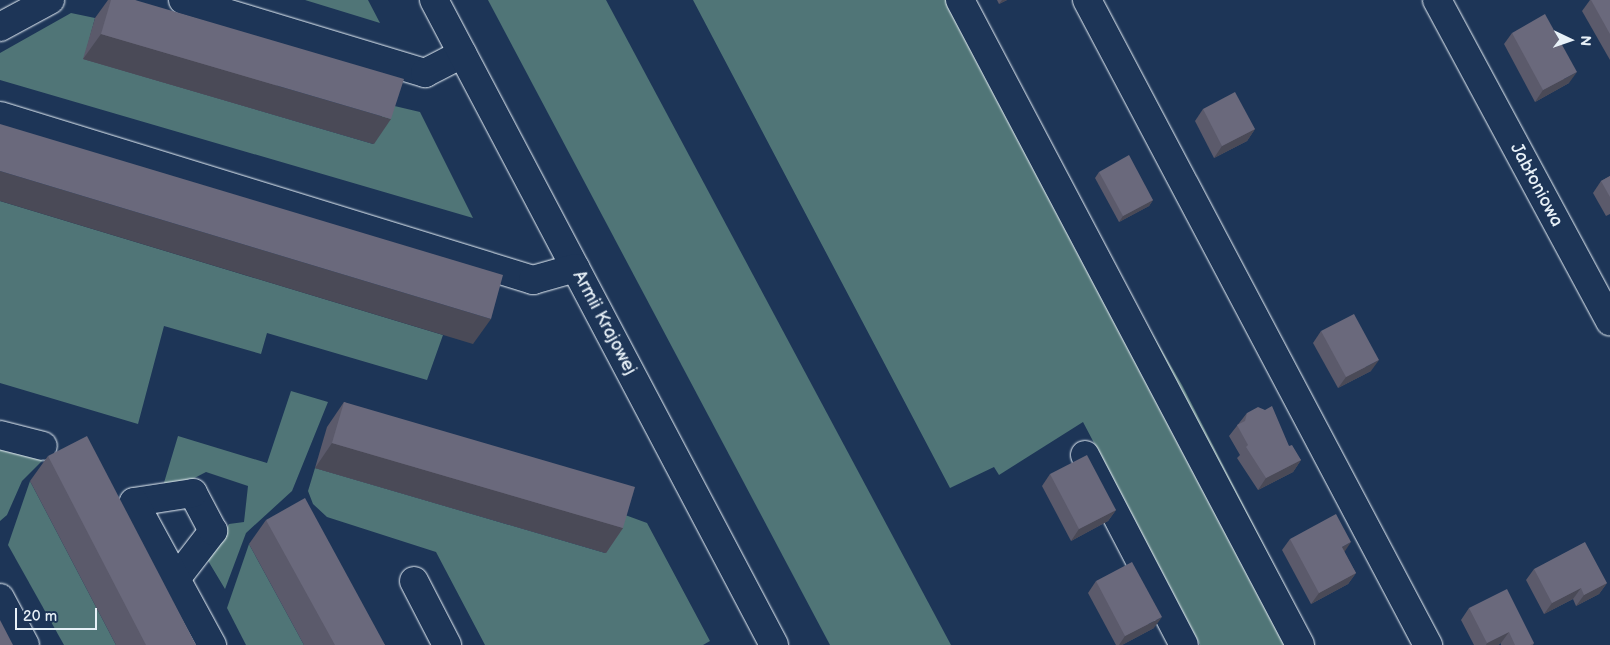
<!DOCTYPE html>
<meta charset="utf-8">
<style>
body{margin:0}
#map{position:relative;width:1610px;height:645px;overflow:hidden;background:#1d3557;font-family:"Balsamiq Sans",sans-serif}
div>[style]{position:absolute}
.green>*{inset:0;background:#507577}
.roads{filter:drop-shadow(0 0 1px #e8f1f8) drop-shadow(0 0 1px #e8f1f8)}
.minor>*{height:28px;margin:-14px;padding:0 14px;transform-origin:14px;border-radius:14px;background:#1d3557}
.wall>*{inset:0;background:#5b5a6b}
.shaded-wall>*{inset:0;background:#4a4a57}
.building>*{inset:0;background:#6a697c}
span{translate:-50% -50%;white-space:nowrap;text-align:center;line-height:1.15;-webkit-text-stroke:4px #1d3557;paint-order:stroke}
.street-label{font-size:18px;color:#e8f1f8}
.north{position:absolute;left:1545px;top:15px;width:50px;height:50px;-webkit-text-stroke:4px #1d3557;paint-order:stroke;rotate:93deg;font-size:14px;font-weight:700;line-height:20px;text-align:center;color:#e8f1f8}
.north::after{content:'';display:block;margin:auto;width:18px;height:22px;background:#e8f1f8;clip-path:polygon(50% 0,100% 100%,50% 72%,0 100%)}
.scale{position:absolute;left:15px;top:608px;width:82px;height:22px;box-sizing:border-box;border:2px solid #e8f1f8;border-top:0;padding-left:6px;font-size:15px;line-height:18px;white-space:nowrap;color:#e8f1f8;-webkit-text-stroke:4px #1d3557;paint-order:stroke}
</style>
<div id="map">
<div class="green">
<i style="clip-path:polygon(305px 0,368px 0,380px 23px)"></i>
<i style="clip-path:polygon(488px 0,606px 0,951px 645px,830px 645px)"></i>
<i style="clip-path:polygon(693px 0,972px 0,1104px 251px,1182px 385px,1315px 645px,1200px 645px,1083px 422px,999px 475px,994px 467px,950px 488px)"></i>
<i style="clip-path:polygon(71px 13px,95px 18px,84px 59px,373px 144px,386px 104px,420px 112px,473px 218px,0 80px,0 53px)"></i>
<i style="clip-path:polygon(0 201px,443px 335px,427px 380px,267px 333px,261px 354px,164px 326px,138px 424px,0 383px)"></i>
<i style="clip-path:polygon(291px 391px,328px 402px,292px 491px,246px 533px,225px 589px,207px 559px,229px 524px,244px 522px,248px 486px,206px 472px,160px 496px,178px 436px,267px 463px)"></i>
<i style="clip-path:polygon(0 447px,44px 459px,22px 481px,7px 515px,0 521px)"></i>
<i style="clip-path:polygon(315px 468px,605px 553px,617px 512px,647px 523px,710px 641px,703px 645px,485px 645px,436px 552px,327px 517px,313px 504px,308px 491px)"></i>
<i style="clip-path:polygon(30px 481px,116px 645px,64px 645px,8px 545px)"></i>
<i style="clip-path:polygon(249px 544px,304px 645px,246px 645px,227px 608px)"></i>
</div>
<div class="roads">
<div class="minor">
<i style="left:183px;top:0;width:253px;rotate:16.8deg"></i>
<i style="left:425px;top:73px;width:42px;rotate:-27.2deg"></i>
<i style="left:434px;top:0;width:729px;rotate:62.2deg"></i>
<i style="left:960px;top:0;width:729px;rotate:62.2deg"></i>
<i style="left:1087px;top:0;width:730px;rotate:62.14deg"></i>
<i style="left:1437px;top:0;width:365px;rotate:61.7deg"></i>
<i style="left:0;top:27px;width:57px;rotate:-28.4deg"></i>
<i style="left:0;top:116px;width:558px;rotate:17.1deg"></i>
<i style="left:533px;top:280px;width:44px;rotate:-15.9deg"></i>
<i style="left:0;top:435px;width:44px;rotate:14.3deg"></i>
<i style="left:1085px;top:455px;width:214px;rotate:62.5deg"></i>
<i style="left:176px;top:579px;width:61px;rotate:-52.4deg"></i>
<i style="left:213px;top:531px;width:43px;rotate:-117.8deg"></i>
<i style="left:193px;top:493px;width:60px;rotate:171.3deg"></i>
<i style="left:134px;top:502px;width:163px;rotate:61.4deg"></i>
<i style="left:414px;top:581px;width:72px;rotate:62.7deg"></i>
<i style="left:0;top:598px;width:53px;rotate:62deg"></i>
</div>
</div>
<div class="wall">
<i style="clip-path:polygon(108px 0,135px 0,374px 144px,83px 59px,95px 18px)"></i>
<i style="clip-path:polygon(997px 0,1007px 0,999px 4px)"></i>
<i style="clip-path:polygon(1590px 0,1610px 0,1610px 60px,1582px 11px)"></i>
<i style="clip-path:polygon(1512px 33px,1569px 83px,1535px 102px,1504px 44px)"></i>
<i style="clip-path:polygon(1203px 109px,1255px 129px,1247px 141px,1214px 158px,1195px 121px)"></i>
<i style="clip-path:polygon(1099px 172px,1153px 200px,1149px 206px,1119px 222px,1095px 178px)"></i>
<i style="clip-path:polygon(1610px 176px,1610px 214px,1606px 216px,1593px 193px,1601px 181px)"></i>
<i style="clip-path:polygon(1321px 331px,1371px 371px,1338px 388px,1313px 343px)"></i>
<i style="clip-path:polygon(344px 402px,623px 528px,606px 553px,315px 468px,327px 427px)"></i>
<i style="clip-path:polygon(1247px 413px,1289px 446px,1301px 460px,1293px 472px,1258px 490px,1237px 458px,1240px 455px,1229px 436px)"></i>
<i style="clip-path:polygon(48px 456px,196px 645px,116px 645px,30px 481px)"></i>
<i style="clip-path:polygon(1050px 474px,1116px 510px,1108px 521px,1071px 541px,1042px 486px)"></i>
<i style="clip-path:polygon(266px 520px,385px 645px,304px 645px,249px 544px)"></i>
<i style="clip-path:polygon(1290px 539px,1344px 552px,1356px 573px,1348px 584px,1311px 604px,1282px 550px)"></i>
<i style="clip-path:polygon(1534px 569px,1607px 583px,1599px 594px,1576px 606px,1573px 599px,1544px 614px,1526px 580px)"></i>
<i style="clip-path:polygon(1096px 581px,1154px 628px,1122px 645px,1116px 645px,1088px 593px)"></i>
<i style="clip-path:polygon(1469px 608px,1534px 643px,1533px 645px,1501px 645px,1501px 643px,1498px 645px,1474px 645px,1461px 620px)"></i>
</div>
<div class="shaded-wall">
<i style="clip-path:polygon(1002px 0,1007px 0,999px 4px)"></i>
<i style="clip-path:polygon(101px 34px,391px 119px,374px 144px,83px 59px)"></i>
<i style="clip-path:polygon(1577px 72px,1569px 83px,1535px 102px,1543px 90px)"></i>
<i style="clip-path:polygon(1255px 129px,1247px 141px,1214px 158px,1222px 146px)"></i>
<i style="clip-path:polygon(0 171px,491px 319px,473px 344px,0 201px)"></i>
<i style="clip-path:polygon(1153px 200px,1149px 206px,1119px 222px,1123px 216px)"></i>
<i style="clip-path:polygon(1379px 360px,1371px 371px,1338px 388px,1346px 377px)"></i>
<i style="clip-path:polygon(332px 443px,623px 528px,606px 553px,315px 468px)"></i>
<i style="clip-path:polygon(1301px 460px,1293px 472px,1258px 490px,1266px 478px)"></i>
<i style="clip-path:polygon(1116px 510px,1108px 521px,1071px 541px,1079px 529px)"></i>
<i style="clip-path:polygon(1351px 542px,1343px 554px,1342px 547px)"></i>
<i style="clip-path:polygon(1356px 573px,1348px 584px,1311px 604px,1319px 593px)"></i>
<i style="clip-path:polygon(1607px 583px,1599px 594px,1576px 606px,1584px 595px)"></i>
<i style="clip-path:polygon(1581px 588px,1573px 599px,1544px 614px,1552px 603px)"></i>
<i style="clip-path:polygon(1162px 617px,1154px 628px,1122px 645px,1119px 645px,1125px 636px)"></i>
<i style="clip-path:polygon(1509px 632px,1501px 643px,1498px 645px,1486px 645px,1487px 643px)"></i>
</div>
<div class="building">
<i style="clip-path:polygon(111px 0,135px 0,404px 79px,391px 119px,101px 34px)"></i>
<i style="clip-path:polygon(1591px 0,1610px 0,1610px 34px)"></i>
<i style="clip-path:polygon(1545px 14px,1577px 72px,1543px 90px,1512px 33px)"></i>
<i style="clip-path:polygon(1235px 92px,1255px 129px,1222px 146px,1203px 109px)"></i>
<i style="clip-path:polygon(0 124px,503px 275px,491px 319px,0 171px)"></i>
<i style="clip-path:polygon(1129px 155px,1153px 200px,1123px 216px,1099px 172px)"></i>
<i style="clip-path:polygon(1610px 176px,1610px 197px,1601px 181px)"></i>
<i style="clip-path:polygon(1354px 314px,1379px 360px,1346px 377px,1321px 331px)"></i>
<i style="clip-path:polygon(344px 402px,635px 487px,623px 528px,332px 443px)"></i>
<i style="clip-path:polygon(1272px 406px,1289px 446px,1292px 445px,1301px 460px,1266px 478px,1246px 447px,1248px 445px,1237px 425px,1245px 421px,1247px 413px,1258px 407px,1265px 410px)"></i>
<i style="clip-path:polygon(87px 436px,196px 645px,146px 645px,48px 456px)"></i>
<i style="clip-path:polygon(1087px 455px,1116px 510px,1079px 529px,1050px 474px)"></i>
<i style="clip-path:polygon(305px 498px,385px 645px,335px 645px,266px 520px)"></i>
<i style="clip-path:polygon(1336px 514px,1351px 542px,1342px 547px,1356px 573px,1319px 593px,1290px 539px)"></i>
<i style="clip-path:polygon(1585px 542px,1607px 583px,1584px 595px,1581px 588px,1552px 603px,1534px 569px)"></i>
<i style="clip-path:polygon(1132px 562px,1162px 617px,1125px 636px,1096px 581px)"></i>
<i style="clip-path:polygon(1507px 589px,1534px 643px,1530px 645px,1515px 645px,1509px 632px,1487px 643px,1469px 608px)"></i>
<i style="clip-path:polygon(0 620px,13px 645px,0 645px)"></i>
</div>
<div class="street-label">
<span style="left:1536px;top:185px;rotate:62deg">Jabłoniowa</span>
<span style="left:604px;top:323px;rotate:62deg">Armii Krajowej</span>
</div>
<div class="north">N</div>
<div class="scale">20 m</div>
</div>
